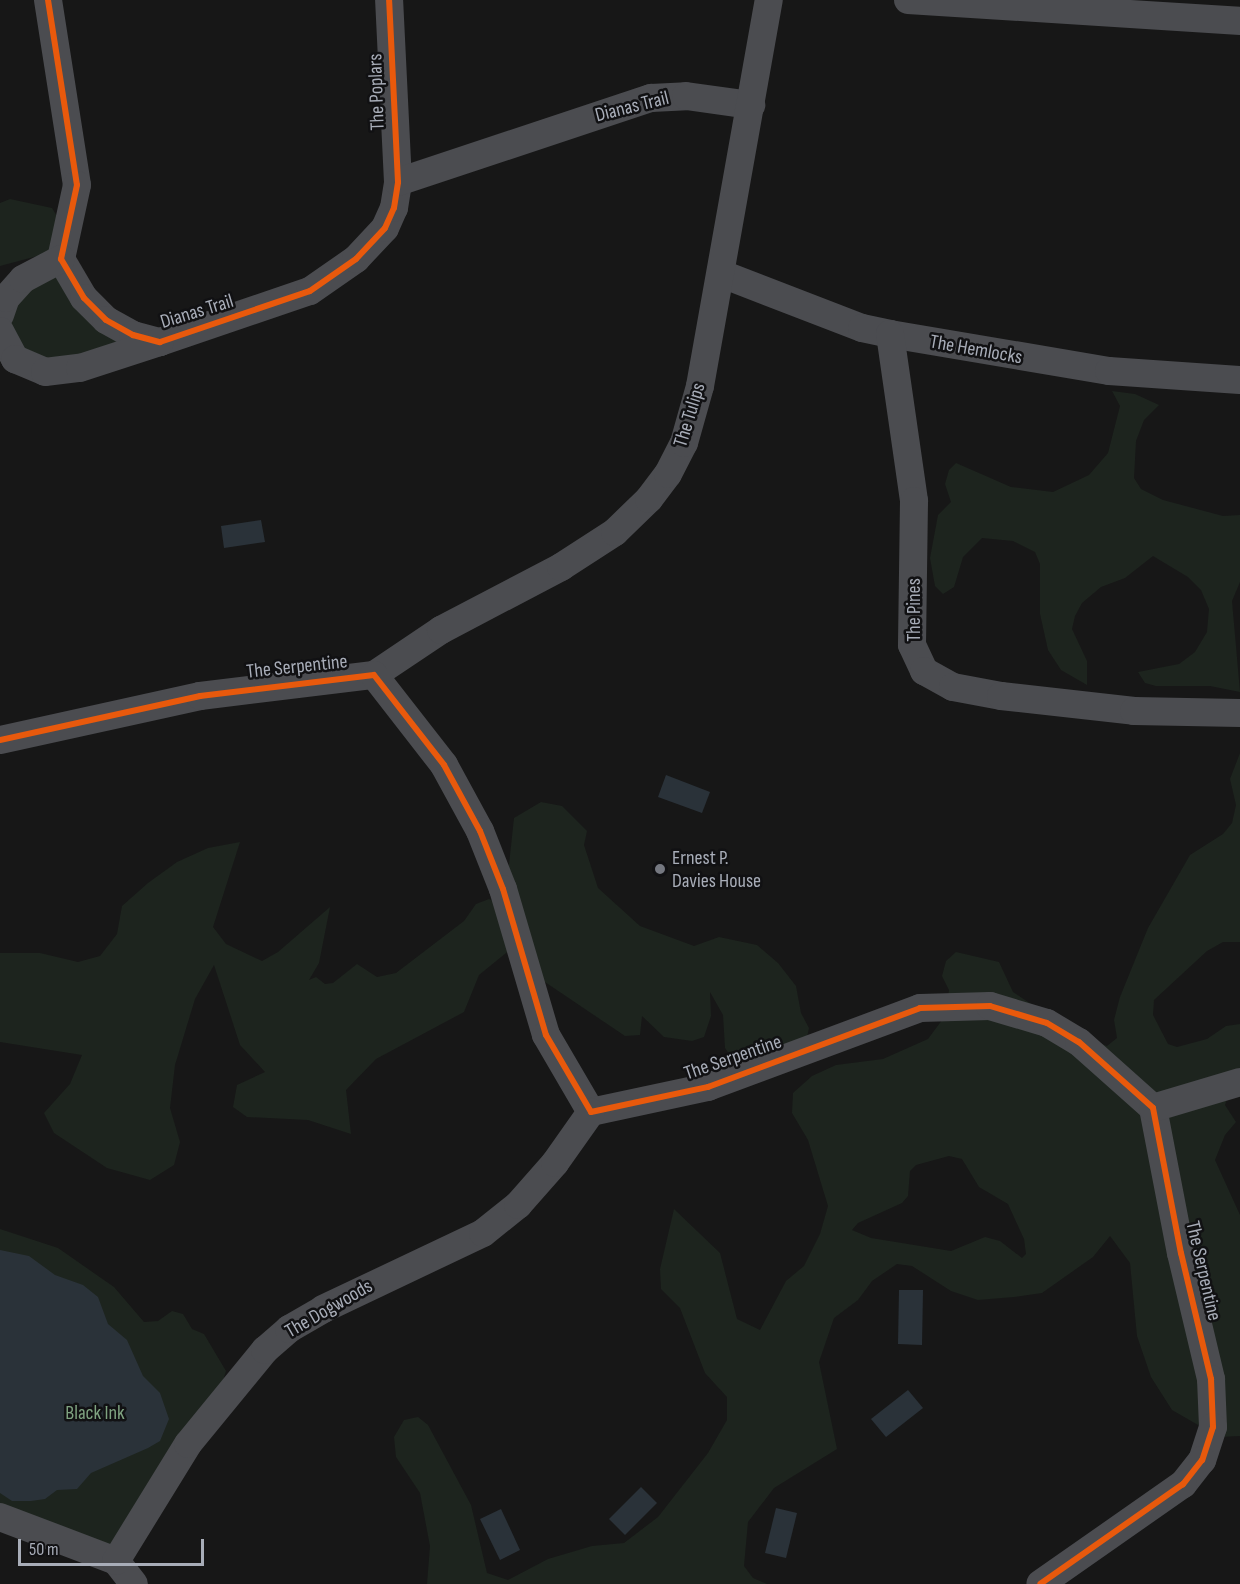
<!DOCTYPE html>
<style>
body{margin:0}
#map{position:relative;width:1240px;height:1584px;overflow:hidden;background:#171717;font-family:"Sofia Sans Condensed",sans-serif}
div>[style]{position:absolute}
.green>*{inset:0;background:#1d241e}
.water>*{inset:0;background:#2a3239}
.minor>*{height:28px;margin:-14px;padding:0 14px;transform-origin:14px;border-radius:14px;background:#4b4c50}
.cycleway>*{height:6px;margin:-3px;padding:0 3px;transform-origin:3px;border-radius:3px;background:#e8590c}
.dots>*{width:16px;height:16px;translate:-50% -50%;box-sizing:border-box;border:3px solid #111113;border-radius:50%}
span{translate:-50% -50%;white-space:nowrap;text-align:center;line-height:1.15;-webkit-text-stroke:5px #111113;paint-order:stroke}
.street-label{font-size:20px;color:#a8adb8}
.poi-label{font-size:20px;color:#a8adb8}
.left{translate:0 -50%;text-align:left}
.park-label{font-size:20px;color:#7fa381}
.scale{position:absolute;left:18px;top:1539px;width:186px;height:27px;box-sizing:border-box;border:3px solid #a8adb8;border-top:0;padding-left:8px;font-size:18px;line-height:21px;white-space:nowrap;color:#a8adb8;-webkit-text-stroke:4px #111113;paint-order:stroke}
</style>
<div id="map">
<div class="green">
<i style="clip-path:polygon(10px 199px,52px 208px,61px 223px,58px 239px,45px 254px,0 266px,0 203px)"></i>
<i style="clip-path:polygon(61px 259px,133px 335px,59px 371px,2px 340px,0 315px)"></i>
<i style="clip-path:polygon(1112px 391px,1135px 394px,1159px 405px,1144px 420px,1136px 441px,1134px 478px,1141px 489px,1163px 500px,1223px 516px,1240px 515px,1240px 582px,1232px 601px,1240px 692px,1210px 686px,1156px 686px,1145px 683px,1138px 672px,1179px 664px,1195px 652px,1207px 632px,1209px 609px,1201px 590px,1188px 577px,1153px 556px,1125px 578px,1101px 587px,1082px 603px,1075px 616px,1072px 629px,1087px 661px,1087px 685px,1061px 670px,1048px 650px,1040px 614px,1040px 564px,1035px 552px,1013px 541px,982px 538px,963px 557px,954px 587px,943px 594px,935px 586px,930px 558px,938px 515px,951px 502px,945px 484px,949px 470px,956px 463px,1011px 487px,1053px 492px,1089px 475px,1108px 453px,1120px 406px)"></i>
<i style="clip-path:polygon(evenodd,1240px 753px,1240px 942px,1223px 942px,1207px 951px,1154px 1000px,1153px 1015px,1168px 1044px,1177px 1047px,1207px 1039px,1226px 1026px,1240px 1024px,1240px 1093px,1227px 1099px,1225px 1105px,1236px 1122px,1225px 1135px,1215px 1160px,1240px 1215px,1240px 1436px,1219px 1437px,1172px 1410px,1151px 1377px,1137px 1336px,1130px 1263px,1110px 1236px,1093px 1257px,1042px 1293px,1014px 1297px,978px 1300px,951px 1291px,912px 1266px,897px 1264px,872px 1281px,858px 1300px,834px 1318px,819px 1362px,837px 1449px,774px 1488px,748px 1522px,744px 1566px,753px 1578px,767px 1584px,427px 1584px,430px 1546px,420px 1493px,396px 1457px,394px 1437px,404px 1420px,418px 1417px,428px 1425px,471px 1505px,487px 1573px,508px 1580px,548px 1559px,592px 1546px,624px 1543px,658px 1517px,708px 1453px,727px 1420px,727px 1397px,705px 1373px,680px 1308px,661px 1289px,660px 1269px,674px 1209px,720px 1253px,737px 1319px,760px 1330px,786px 1281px,804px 1266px,820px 1234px,828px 1206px,808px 1140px,792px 1113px,793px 1093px,812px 1076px,836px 1065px,883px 1059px,928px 1039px,945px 1016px,949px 990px,942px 976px,946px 961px,956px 952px,999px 962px,1013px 992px,1075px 1033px,1107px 1046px,1117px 1038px,1114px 1020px,1120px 997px,1148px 928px,1190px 855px,1223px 834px,1232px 823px,1236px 805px,1230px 779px,1240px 753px,949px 1156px,962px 1159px,979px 1187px,1008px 1204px,1024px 1239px,1026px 1254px,1022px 1258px,1000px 1241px,985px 1237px,951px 1251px,871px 1238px,852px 1230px,858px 1223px,902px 1203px,908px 1196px,910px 1171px,916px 1165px,949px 1156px)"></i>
<i style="clip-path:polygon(541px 802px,562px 806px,587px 831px,584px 845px,598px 888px,640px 926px,694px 946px,719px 937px,757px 945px,778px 963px,796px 986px,801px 1013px,809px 1028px,806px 1042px,736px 1064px,725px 1048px,723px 1015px,710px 992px,711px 1016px,704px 1037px,692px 1041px,664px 1037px,642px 1016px,640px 1035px,625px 1036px,539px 978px,511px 949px,479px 975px,464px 1012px,376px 1059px,346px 1090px,351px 1134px,308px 1120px,247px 1117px,233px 1107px,237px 1085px,265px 1072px,240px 1045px,214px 965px,195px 999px,175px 1065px,170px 1108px,180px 1142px,174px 1165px,150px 1180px,107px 1168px,54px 1133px,44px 1113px,70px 1084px,82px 1055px,0 1042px,0 953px,40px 953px,78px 962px,100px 956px,117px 934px,122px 906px,148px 883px,177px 862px,208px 848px,240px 842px,213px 927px,226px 944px,262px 961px,278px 952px,330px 907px,319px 963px,309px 980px,316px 977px,325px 984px,333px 983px,357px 964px,377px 977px,396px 973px,464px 921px,476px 904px,489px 899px,499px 904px,507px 883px,514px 818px)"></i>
<i style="clip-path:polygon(0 1229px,58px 1248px,114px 1287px,144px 1322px,158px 1321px,172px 1311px,183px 1314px,192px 1329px,204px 1334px,226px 1371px,222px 1384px,116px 1561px,0 1517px)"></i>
</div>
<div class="water">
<i style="clip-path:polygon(261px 520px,265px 542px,224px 548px,221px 526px)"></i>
<i style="clip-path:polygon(666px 775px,710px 792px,702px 813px,658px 797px)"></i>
<i style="clip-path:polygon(0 1250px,29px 1256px,55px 1275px,83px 1285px,98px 1297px,108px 1324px,127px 1340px,143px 1376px,160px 1393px,169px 1419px,160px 1441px,148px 1448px,91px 1473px,77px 1489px,57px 1490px,45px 1499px,31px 1501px,12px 1501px,0 1493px)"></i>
<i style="clip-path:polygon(899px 1290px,923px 1290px,922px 1345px,898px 1344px)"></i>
<i style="clip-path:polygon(908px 1390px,923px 1408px,886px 1437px,871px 1419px)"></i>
<i style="clip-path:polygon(641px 1487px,657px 1503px,625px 1535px,609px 1519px)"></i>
<i style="clip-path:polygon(776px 1508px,797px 1513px,786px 1558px,765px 1553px)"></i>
<i style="clip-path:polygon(501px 1509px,520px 1550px,500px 1560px,480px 1519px)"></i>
</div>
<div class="minor">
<i style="left:48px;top:0;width:187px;rotate:81.1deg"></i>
<i style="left:77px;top:185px;width:76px;rotate:102.2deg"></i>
<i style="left:61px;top:259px;width:45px;rotate:59.5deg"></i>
<i style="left:84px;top:298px;width:31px;rotate:45deg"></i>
<i style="left:106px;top:320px;width:31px;rotate:29deg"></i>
<i style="left:133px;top:335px;width:28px;rotate:15deg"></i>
<i style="left:160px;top:342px;width:158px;rotate:-18.8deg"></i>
<i style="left:310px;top:291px;width:56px;rotate:-34.8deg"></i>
<i style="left:356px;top:259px;width:42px;rotate:-46.9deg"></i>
<i style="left:385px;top:228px;width:22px;rotate:-66deg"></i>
<i style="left:394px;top:208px;width:26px;rotate:-81deg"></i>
<i style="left:398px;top:182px;width:182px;rotate:-92.8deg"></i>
<i style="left:908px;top:0;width:333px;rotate:3.6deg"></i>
<i style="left:398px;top:182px;width:267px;rotate:-18.4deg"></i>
<i style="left:651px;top:98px;width:35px;rotate:-3deg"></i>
<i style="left:686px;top:96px;width:66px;rotate:7.9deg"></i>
<i style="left:722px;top:274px;width:150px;rotate:21.1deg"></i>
<i style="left:862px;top:328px;width:29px;rotate:12deg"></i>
<i style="left:890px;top:334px;width:222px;rotate:9.6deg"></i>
<i style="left:1109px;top:371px;width:131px;rotate:3.9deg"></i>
<i style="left:0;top:315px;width:18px;rotate:-71deg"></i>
<i style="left:6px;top:298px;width:25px;rotate:-48deg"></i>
<i style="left:23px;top:279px;width:43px;rotate:-27.8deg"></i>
<i style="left:0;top:331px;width:32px;rotate:62deg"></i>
<i style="left:15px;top:359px;width:33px;rotate:23deg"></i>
<i style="left:45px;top:372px;width:35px;rotate:-7deg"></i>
<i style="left:80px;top:368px;width:84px;rotate:-18deg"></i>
<i style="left:890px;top:334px;width:169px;rotate:81.8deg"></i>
<i style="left:914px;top:501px;width:144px;rotate:90.8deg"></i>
<i style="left:912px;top:645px;width:29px;rotate:65deg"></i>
<i style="left:924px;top:671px;width:33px;rotate:29deg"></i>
<i style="left:953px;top:687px;width:49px;rotate:10.6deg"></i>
<i style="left:1001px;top:696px;width:134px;rotate:6.4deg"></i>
<i style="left:1134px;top:711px;width:106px;rotate:1.1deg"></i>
<i style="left:374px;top:675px;width:81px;rotate:-33.9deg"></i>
<i style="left:441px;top:630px;width:136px;rotate:-27.7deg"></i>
<i style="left:561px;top:567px;width:64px;rotate:-32.9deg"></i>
<i style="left:615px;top:532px;width:47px;rotate:-44.1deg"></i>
<i style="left:649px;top:499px;width:31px;rotate:-53deg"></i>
<i style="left:668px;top:474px;width:35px;rotate:-63deg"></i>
<i style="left:684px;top:443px;width:59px;rotate:-74.3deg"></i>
<i style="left:700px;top:386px;width:392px;rotate:-79.9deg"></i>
<i style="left:0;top:740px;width:205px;rotate:-12.4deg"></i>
<i style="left:200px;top:696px;width:175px;rotate:-6.9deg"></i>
<i style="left:374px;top:675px;width:114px;rotate:52.1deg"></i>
<i style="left:444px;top:765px;width:75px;rotate:61.4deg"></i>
<i style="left:480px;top:831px;width:62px;rotate:68.4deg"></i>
<i style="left:503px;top:889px;width:152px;rotate:73.6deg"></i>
<i style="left:546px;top:1035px;width:89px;rotate:59.7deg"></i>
<i style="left:591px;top:1112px;width:120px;rotate:-12.1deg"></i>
<i style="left:708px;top:1087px;width:226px;rotate:-20.4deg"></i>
<i style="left:920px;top:1008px;width:70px;rotate:-1.6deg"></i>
<i style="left:990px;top:1006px;width:59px;rotate:16.6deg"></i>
<i style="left:1047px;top:1023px;width:37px;rotate:31deg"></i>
<i style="left:1079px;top:1042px;width:99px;rotate:41.7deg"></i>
<i style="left:1153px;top:1108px;width:148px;rotate:79.1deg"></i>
<i style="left:1181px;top:1253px;width:130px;rotate:76.6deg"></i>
<i style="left:1211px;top:1379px;width:48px;rotate:87.6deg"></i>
<i style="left:1213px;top:1427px;width:35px;rotate:108deg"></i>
<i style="left:1202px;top:1460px;width:31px;rotate:128deg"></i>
<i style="left:1183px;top:1484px;width:174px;rotate:145deg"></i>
<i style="left:1153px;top:1108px;width:91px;rotate:-16.6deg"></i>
<i style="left:0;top:1517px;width:124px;rotate:20.8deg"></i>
<i style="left:116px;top:1561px;width:29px;rotate:52deg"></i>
<i style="left:116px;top:1561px;width:137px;rotate:-58.4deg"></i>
<i style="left:188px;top:1444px;width:122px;rotate:-50.7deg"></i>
<i style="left:265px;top:1350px;width:32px;rotate:-41deg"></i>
<i style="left:289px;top:1329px;width:39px;rotate:-30deg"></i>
<i style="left:323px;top:1309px;width:177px;rotate:-25.4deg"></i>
<i style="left:483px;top:1233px;width:45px;rotate:-38.7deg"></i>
<i style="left:518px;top:1205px;width:56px;rotate:-48.6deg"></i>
<i style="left:555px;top:1163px;width:62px;rotate:-54.8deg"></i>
</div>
<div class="cycleway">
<i style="left:48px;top:0;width:187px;rotate:81.1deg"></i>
<i style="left:77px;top:185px;width:76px;rotate:102.2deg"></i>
<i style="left:61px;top:259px;width:45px;rotate:59.5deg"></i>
<i style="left:84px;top:298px;width:31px;rotate:45deg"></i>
<i style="left:106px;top:320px;width:31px;rotate:29deg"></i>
<i style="left:133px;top:335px;width:28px;rotate:15deg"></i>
<i style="left:160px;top:342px;width:158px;rotate:-18.8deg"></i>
<i style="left:310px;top:291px;width:56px;rotate:-34.8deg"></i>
<i style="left:356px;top:259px;width:42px;rotate:-46.9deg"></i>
<i style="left:385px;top:228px;width:22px;rotate:-66deg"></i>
<i style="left:394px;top:208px;width:26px;rotate:-81deg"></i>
<i style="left:398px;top:182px;width:182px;rotate:-92.8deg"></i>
<i style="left:0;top:740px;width:205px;rotate:-12.4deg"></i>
<i style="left:200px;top:696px;width:175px;rotate:-6.9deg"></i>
<i style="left:374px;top:675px;width:114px;rotate:52.1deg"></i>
<i style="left:444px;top:765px;width:75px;rotate:61.4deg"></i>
<i style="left:480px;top:831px;width:62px;rotate:68.4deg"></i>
<i style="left:503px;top:889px;width:152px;rotate:73.6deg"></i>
<i style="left:546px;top:1035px;width:89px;rotate:59.7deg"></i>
<i style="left:591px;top:1112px;width:120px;rotate:-12.1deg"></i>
<i style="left:708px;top:1087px;width:226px;rotate:-20.4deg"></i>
<i style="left:920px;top:1008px;width:70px;rotate:-1.6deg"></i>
<i style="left:990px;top:1006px;width:59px;rotate:16.6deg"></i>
<i style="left:1047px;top:1023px;width:37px;rotate:31deg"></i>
<i style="left:1079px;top:1042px;width:99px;rotate:41.7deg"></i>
<i style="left:1153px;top:1108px;width:148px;rotate:79.1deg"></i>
<i style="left:1181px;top:1253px;width:130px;rotate:76.6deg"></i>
<i style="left:1211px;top:1379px;width:48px;rotate:87.6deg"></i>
<i style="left:1213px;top:1427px;width:35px;rotate:108deg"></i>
<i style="left:1202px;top:1460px;width:31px;rotate:128deg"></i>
<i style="left:1183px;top:1484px;width:174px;rotate:145deg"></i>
</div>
<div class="dots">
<i style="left:660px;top:869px;background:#757880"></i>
</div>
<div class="street-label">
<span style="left:377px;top:92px;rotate:-92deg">The Poplars</span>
<span style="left:632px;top:107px;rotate:-14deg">Dianas Trail</span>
<span style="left:197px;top:312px;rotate:-17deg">Dianas Trail</span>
<span style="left:976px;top:350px;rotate:10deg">The Hemlocks</span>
<span style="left:690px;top:415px;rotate:-73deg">The Tulips</span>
<span style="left:914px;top:610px;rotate:-90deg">The Pines</span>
<span style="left:297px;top:667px;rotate:-6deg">The Serpentine</span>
<span style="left:733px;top:1058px;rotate:-19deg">The Serpentine</span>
<span style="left:1203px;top:1271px;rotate:77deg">The Serpentine</span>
<span style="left:329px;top:1309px;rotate:-30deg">The Dogwoods</span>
</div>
<div class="poi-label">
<span class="left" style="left:672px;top:870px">Ernest P.<br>Davies House</span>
</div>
<div class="park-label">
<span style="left:95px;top:1413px">Black Ink</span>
</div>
<div class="scale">50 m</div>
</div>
